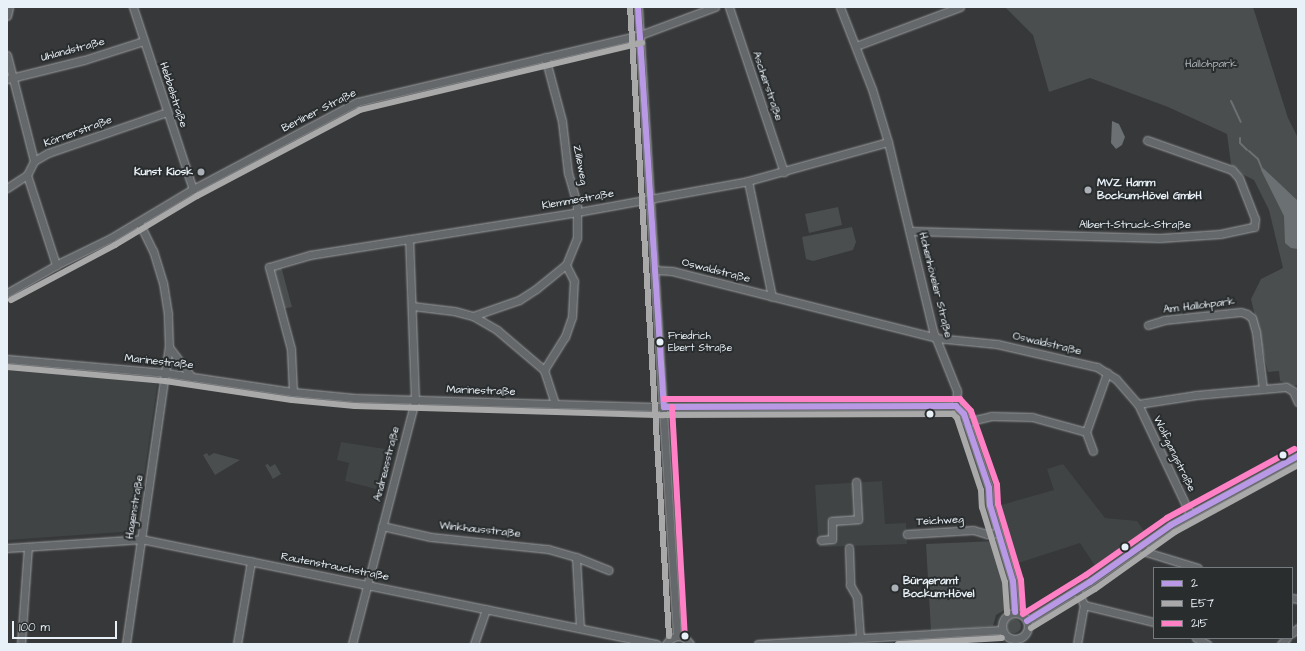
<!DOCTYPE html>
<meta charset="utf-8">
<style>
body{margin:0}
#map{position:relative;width:1305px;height:651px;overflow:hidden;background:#363839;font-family:"Architects Daughter",sans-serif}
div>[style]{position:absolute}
.built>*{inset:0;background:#404445}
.green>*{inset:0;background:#4a4e4f}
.round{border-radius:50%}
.water>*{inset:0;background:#6b7073}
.stream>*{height:2px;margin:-1px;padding:0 1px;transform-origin:1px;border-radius:1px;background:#6b7073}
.roads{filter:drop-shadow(0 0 1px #9b9d9f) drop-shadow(0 0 1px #9b9d9f)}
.minor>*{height:7px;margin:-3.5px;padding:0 3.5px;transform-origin:3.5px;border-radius:3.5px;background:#65686b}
.minor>.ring{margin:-3.5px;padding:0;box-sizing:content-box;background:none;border:7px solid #65686b;border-radius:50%}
.bus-1>*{height:6px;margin:-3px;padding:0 3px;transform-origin:3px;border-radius:3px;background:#b999e6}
.bus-2>*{height:6px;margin:-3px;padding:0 3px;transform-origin:3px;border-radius:3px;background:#a9a9a9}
.bus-3>*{height:6px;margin:-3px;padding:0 3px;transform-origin:3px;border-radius:3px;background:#ff80c5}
.dots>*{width:11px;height:11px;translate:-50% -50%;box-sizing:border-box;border:2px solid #2a2d2e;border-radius:50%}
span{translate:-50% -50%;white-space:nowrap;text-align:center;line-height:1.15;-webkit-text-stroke:4px #2a2d2e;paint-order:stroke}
.bus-label{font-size:10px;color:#e8f1f8}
.left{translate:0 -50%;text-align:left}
.street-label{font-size:11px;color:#e8f1f8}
.park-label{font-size:11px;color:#b2b9be}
.poi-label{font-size:11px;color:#e8f1f8;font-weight:700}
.right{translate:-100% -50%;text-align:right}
.frame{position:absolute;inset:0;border:8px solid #e8f1f8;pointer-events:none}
.legend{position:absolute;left:1153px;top:567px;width:140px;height:72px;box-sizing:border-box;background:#2a2d2e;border:1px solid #767b7f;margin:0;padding:5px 7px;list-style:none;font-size:12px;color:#e8f1f8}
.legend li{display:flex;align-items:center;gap:8px;height:20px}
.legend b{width:20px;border:1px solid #767b7f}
.scale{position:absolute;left:12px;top:621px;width:105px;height:18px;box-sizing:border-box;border:2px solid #e8f1f8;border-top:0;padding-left:5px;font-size:12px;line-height:14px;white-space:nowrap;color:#e8f1f8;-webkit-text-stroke:3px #2a2d2e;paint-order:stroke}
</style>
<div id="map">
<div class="built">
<i style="clip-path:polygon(7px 366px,158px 379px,136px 531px,7px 540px)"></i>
<i style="clip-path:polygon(341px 442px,385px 449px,376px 489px,345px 481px,349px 463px,337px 460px)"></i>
<i style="clip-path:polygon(1063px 464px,1105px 518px,1137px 521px,1146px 534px,1096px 567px,1080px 543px,1015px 564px,998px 506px,1054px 490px,1047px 469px)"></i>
<i style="clip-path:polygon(882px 481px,885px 524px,906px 523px,907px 544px,819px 547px,815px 485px)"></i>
</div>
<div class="green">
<i style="clip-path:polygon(1005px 7px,1253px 7px,1288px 118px,1298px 138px,1298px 385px,1293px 386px,1280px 381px,1279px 371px,1268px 372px,1251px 299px,1261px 279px,1283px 268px,1269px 210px,1254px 180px,1240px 173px,1231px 164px,1227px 134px,1168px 107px,1090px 78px,1049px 92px,1033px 35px)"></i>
<i style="clip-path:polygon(838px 207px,842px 225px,809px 233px,805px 214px)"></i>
<i style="clip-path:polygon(852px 227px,856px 242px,853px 250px,813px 261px,806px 259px,802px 237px)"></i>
<i style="clip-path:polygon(281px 266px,292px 307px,283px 309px,272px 269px)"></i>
<i style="clip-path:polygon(207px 453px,209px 456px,214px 453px,240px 460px,215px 475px,203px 455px)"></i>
<i style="clip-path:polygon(268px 464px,270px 467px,275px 464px,281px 474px,273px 479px,265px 465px)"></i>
<i style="clip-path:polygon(996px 541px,1008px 583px,1008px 608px,996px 615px,993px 626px,931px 631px,926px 544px)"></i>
<i class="round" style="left:1007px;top:619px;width:14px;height:14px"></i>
</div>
<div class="water">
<i style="clip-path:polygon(1112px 121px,1119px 124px,1125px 137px,1122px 145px,1116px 149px,1111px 143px)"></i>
<i style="clip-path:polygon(1263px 168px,1298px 201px,1298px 249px,1291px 248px,1285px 243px,1284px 216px,1261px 170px)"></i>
</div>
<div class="stream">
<i style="left:1231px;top:101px;width:23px;rotate:65deg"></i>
<i style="left:1240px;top:138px;width:5px;rotate:90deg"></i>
<i style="left:1240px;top:143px;width:10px;rotate:45deg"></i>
<i style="left:1249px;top:151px;width:12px;rotate:42deg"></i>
<i style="left:1258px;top:159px;width:11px;rotate:68deg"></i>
</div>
<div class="roads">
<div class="minor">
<i style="left:133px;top:7px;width:192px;rotate:71.8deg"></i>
<i style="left:638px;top:7px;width:630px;rotate:86.45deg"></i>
<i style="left:729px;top:7px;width:174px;rotate:71.6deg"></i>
<i style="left:840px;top:7px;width:88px;rotate:68.7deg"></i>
<i style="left:872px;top:89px;width:55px;rotate:73.2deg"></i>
<i style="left:888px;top:142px;width:194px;rotate:76.6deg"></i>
<i style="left:933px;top:331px;width:65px;rotate:68.2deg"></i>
<i style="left:957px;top:391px;width:15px;rotate:94deg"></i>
<i style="left:7px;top:16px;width:9px;rotate:-77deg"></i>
<i style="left:856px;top:46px;width:111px;rotate:-20.6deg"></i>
<i style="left:7px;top:55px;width:109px;rotate:75.7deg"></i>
<i style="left:7px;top:79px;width:79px;rotate:-13.9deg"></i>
<i style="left:84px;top:60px;width:63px;rotate:-17.6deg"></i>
<i style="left:27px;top:175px;width:95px;rotate:72.1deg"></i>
<i style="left:748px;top:181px;width:118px;rotate:78.3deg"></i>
<i style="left:7px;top:188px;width:24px;rotate:-33deg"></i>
<i style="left:27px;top:175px;width:16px;rotate:-63deg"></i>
<i style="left:34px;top:161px;width:16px;rotate:-30deg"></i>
<i style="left:48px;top:153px;width:126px;rotate:-19deg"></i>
<i style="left:911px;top:231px;width:249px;rotate:1.6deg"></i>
<i style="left:1160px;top:238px;width:60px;rotate:-3.8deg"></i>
<i style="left:1220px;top:234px;width:35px;rotate:-12deg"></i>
<i style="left:1254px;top:227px;width:8px;rotate:-83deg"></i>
<i style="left:1255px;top:219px;width:44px;rotate:-111.3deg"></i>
<i style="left:1239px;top:178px;width:11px;rotate:-131deg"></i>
<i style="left:1232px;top:170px;width:90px;rotate:-160.6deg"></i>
<i style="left:655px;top:270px;width:17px;rotate:3deg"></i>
<i style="left:672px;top:271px;width:272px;rotate:14.2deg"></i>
<i style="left:936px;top:338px;width:61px;rotate:5.6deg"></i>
<i style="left:997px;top:344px;width:103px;rotate:13deg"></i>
<i style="left:1097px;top:367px;width:22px;rotate:32deg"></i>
<i style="left:1116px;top:379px;width:33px;rotate:49deg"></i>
<i style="left:1138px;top:404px;width:122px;rotate:64.7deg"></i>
<i style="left:7px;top:293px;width:63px;rotate:-29.4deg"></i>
<i style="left:62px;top:262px;width:55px;rotate:-26.1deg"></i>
<i style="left:111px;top:238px;width:96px;rotate:-30.9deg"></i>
<i style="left:193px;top:189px;width:186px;rotate:-27.9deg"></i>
<i style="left:357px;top:102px;width:291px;rotate:-13.3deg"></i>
<i style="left:640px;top:35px;width:80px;rotate:-20.5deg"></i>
<i style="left:412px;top:306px;width:42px;rotate:6.8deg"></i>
<i style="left:454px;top:311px;width:20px;rotate:15deg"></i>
<i style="left:473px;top:316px;width:28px;rotate:30deg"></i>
<i style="left:497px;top:330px;width:62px;rotate:40.4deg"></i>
<i style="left:544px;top:370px;width:36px;rotate:72deg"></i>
<i style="left:473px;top:316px;width:49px;rotate:-19.2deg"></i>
<i style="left:519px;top:300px;width:20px;rotate:-33deg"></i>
<i style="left:536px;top:289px;width:38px;rotate:-39deg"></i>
<i style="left:566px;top:265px;width:29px;rotate:-68deg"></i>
<i style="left:577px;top:238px;width:34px;rotate:-90deg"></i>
<i style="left:577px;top:204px;width:32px;rotate:-106deg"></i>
<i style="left:568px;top:173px;width:52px;rotate:-96.6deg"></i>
<i style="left:562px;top:121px;width:66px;rotate:-104.9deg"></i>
<i style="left:1148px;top:325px;width:17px;rotate:-17deg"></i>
<i style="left:1164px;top:320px;width:77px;rotate:-5.9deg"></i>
<i style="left:1241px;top:312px;width:6px;rotate:18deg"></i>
<i style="left:1247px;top:314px;width:6px;rotate:39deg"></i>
<i style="left:1252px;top:318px;width:15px;rotate:74deg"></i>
<i style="left:1256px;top:332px;width:57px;rotate:83deg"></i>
<i style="left:169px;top:347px;width:38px;rotate:53deg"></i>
<i style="left:7px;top:359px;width:160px;rotate:5deg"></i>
<i style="left:166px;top:373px;width:128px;rotate:8.5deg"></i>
<i style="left:293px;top:392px;width:62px;rotate:5.5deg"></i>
<i style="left:355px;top:398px;width:309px;rotate:1.7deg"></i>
<i style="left:664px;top:407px;width:292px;rotate:-0.2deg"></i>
<i style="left:956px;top:406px;width:11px;rotate:45deg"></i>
<i style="left:964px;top:414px;width:78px;rotate:71.3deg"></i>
<i style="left:989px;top:488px;width:17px;rotate:87deg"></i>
<i style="left:990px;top:505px;width:79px;rotate:73.2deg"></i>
<i style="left:1013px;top:581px;width:31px;rotate:86deg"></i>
<i style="left:544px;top:370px;width:39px;rotate:-58deg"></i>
<i style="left:565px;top:337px;width:21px;rotate:-71deg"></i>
<i style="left:572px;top:317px;width:36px;rotate:-87deg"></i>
<i style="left:574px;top:281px;width:18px;rotate:-117deg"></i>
<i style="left:293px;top:392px;width:43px;rotate:-92.7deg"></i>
<i style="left:291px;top:349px;width:85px;rotate:-105deg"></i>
<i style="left:269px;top:267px;width:43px;rotate:-16.3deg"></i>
<i style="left:310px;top:255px;width:271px;rotate:-9.1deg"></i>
<i style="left:578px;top:212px;width:173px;rotate:-10.3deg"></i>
<i style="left:748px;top:181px;width:145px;rotate:-15.6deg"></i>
<i style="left:1138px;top:404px;width:59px;rotate:-8.8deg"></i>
<i style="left:1196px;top:395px;width:90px;rotate:-5.1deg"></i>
<i style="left:1286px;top:387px;width:8px;rotate:30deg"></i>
<i style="left:1293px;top:391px;width:12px;rotate:66deg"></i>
<i style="left:966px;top:422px;width:26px;rotate:-13deg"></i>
<i style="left:991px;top:416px;width:41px;rotate:1.4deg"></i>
<i style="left:1032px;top:417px;width:56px;rotate:15.5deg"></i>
<i style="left:1086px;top:432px;width:63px;rotate:-70.4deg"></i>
<i style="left:1086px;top:432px;width:20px;rotate:70deg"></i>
<i style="left:382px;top:526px;width:50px;rotate:12.7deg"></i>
<i style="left:431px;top:537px;width:118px;rotate:5.9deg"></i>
<i style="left:548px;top:549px;width:29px;rotate:16deg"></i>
<i style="left:576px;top:557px;width:71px;rotate:86.8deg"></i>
<i style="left:907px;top:534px;width:66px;rotate:-3.5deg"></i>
<i style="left:973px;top:530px;width:15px;rotate:16deg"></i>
<i style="left:987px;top:534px;width:11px;rotate:-5deg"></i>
<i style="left:821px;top:540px;width:11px;rotate:-5deg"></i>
<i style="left:832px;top:539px;width:18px;rotate:-90deg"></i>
<i style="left:832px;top:521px;width:26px;rotate:-4deg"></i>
<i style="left:858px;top:519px;width:37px;rotate:-93deg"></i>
<i style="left:1141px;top:546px;width:8px;rotate:50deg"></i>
<i style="left:1146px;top:552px;width:54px;rotate:17.1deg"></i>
<i style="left:7px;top:548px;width:134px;rotate:-3.8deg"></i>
<i style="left:141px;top:539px;width:526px;rotate:11.52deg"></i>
<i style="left:849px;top:548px;width:37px;rotate:88deg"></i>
<i style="left:850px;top:585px;width:14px;rotate:60deg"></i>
<i style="left:857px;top:597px;width:41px;rotate:85.8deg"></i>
<i style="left:576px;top:557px;width:35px;rotate:22deg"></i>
<i style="left:1292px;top:598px;width:6px;rotate:9deg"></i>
<i style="left:1084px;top:605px;width:72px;rotate:13.7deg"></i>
<i class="ring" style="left:1002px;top:613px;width:19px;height:19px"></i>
<i style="left:1027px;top:621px;width:74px;rotate:-31.8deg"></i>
<i style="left:1090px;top:582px;width:99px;rotate:-35.1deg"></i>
<i style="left:1171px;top:525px;width:145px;rotate:-28.5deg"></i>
<i style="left:1292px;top:633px;width:8px;rotate:-40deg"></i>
<i style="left:1196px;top:638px;width:13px;rotate:29deg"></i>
<i style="left:21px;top:644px;width:97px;rotate:-85.9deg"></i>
<i style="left:126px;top:644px;width:300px;rotate:-81.8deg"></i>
<i style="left:169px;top:347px;width:33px;rotate:-92deg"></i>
<i style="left:168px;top:314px;width:31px;rotate:-99deg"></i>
<i style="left:163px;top:283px;width:34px;rotate:-107deg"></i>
<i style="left:153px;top:251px;width:32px;rotate:-116deg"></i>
<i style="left:237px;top:644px;width:84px;rotate:-80.4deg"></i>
<i style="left:352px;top:644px;width:252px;rotate:-75.5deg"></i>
<i style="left:415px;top:400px;width:161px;rotate:-92.1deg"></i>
<i style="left:474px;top:644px;width:37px;rotate:-71deg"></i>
<i style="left:666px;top:644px;width:6px;rotate:-51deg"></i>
<i style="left:670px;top:639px;width:8px;rotate:-23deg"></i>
<i style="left:677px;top:636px;width:7px;rotate:8deg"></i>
<i style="left:684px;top:637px;width:9px;rotate:49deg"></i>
<i style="left:758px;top:644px;width:244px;rotate:-3.3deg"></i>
<i style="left:1077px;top:644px;width:40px;rotate:-80deg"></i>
<i style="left:1084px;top:605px;width:17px;rotate:-115deg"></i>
<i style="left:1281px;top:644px;width:8px;rotate:-45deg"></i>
</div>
</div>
<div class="bus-1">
<i style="left:638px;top:7px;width:401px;rotate:86.3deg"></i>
<i style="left:664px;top:407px;width:292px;rotate:-0.2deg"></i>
<i style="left:956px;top:406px;width:11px;rotate:45deg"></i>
<i style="left:964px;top:414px;width:78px;rotate:71.3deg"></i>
<i style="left:989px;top:488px;width:17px;rotate:87deg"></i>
<i style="left:990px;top:505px;width:79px;rotate:73.2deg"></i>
<i style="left:1013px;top:581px;width:31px;rotate:86deg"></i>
<i style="left:1027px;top:621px;width:74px;rotate:-31.8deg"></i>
<i style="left:1090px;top:582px;width:99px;rotate:-35.1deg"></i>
<i style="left:1171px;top:525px;width:145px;rotate:-28.5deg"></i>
</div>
<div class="bus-2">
<i style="left:630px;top:7px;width:630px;rotate:86.45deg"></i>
<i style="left:11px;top:300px;width:118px;rotate:-27.9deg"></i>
<i style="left:115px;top:245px;width:96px;rotate:-30.9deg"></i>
<i style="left:197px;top:196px;width:184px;rotate:-27.8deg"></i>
<i style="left:360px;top:110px;width:290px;rotate:-13.4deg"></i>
<i style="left:7px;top:367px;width:159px;rotate:5.1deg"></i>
<i style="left:165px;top:381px;width:128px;rotate:8.5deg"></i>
<i style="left:292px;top:400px;width:63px;rotate:5.4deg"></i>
<i style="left:355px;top:406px;width:309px;rotate:1.7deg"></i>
<i style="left:664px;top:415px;width:289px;rotate:-0.2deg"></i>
<i style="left:953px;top:414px;width:6px;rotate:45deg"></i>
<i style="left:957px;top:418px;width:76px;rotate:71.6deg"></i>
<i style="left:981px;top:490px;width:17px;rotate:87deg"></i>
<i style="left:982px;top:507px;width:78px;rotate:73deg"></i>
<i style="left:1005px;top:582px;width:31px;rotate:86deg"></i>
<i style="left:1031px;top:628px;width:75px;rotate:-31.4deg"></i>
<i style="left:1095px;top:589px;width:98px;rotate:-35.5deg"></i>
<i style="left:1175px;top:532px;width:140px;rotate:-28.6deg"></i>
<i style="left:898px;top:644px;width:104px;rotate:-3.3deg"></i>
</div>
<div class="bus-3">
<i style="left:664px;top:399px;width:296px"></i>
<i style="left:960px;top:399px;width:16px;rotate:47deg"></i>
<i style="left:971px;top:411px;width:78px;rotate:70.6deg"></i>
<i style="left:997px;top:485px;width:19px;rotate:87deg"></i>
<i style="left:998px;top:504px;width:79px;rotate:73.2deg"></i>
<i style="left:1021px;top:580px;width:31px;rotate:86deg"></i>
<i style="left:672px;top:407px;width:229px;rotate:86.8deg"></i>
<i style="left:1023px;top:614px;width:74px;rotate:-31.8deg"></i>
<i style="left:1086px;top:575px;width:99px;rotate:-35.1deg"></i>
<i style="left:1167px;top:518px;width:145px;rotate:-28.5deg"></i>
</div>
<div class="dots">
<i style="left:201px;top:172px;background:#aab0b5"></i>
<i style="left:1088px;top:190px;background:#aab0b5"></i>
<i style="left:660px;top:342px;background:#e8f1f8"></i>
<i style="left:930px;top:414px;background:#e8f1f8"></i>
<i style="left:1283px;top:455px;background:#e8f1f8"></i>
<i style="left:1125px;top:547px;background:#e8f1f8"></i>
<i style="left:895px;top:588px;background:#aab0b5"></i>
<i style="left:685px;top:636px;background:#e8f1f8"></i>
</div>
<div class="bus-label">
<span class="left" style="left:668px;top:342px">Friedrich<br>Ebert Straße</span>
</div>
<div class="street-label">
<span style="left:73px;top:50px;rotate:-15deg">Uhlandstraße</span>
<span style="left:767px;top:86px;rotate:71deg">Ascherstraße</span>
<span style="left:173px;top:95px;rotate:72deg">Hebbelstraße</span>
<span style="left:319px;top:111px;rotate:-27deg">Berliner Straße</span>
<span style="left:78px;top:132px;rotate:-20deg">Körnerstraße</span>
<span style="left:580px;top:165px;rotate:79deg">Zilleweg</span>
<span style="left:578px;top:200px;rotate:-10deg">Klemmestraße</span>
<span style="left:1135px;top:225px">Albert-Struck-Straße</span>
<span style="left:716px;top:271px;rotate:14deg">Oswaldstraße</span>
<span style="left:935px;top:285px;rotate:76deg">Hohenhöveler Straße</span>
<span style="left:1199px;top:306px;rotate:-7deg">Am Hallohpark</span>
<span style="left:1047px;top:344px;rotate:13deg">Oswaldstraße</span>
<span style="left:159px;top:362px;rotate:6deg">Marinestraße</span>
<span style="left:481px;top:391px;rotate:2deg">Marinestraße</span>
<span style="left:1174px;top:454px;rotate:64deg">Wolfgangstraße</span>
<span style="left:387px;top:464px;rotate:-76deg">Andreasstraße</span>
<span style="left:135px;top:507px;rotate:-81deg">Hagenstraße</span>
<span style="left:940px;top:521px;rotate:-3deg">Teichweg</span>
<span style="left:480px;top:530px;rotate:6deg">Winkhausstraße</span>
<span style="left:335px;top:567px;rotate:11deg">Rautenstrauchstraße</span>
</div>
<div class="park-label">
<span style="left:1211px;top:64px">Hallohpark</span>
</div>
<div class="poi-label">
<span class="right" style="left:193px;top:172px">Kunst Kiosk</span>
<span class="left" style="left:1097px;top:190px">MVZ Hamm<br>Bockum-Hövel GmbH</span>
<span class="left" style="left:903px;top:588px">Bürgeramt<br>Bockum-Hövel</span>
</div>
<div class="frame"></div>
<ul class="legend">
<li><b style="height:5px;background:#b999e6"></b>2</li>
<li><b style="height:5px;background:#a9a9a9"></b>E57</li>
<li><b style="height:5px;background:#ff80c5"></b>215</li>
</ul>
<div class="scale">100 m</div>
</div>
